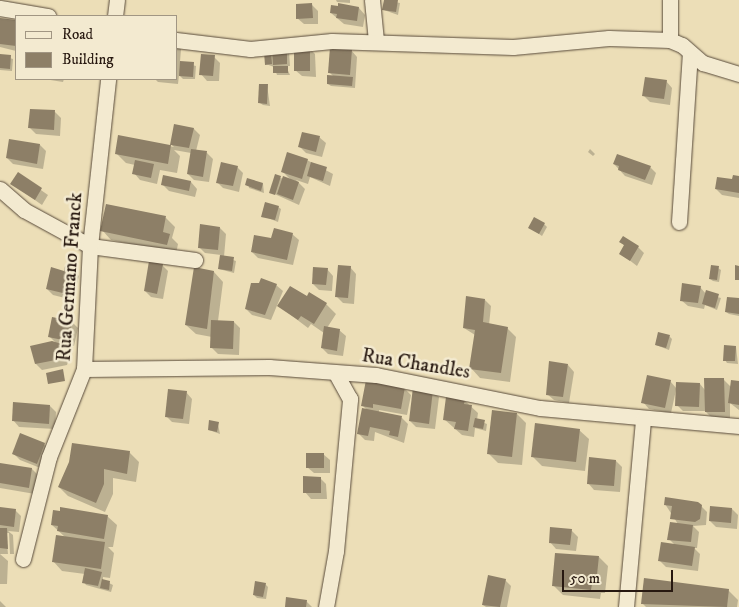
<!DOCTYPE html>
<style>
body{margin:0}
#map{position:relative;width:739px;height:607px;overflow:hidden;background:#ecdeb7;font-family:"IM FELL DW Pica",serif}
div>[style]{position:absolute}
.shadow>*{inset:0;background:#0003}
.building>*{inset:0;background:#8d7f67}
.roads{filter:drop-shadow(0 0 1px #584a3a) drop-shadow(0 0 1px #584a3a)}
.street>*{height:15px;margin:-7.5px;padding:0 7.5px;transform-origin:7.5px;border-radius:7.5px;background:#f3ead0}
span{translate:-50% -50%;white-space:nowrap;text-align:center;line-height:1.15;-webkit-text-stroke:5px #f3ead0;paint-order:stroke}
.street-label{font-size:20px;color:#271810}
.legend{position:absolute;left:15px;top:15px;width:162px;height:65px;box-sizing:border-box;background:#f3ead0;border:1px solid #a19683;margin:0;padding:6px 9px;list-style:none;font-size:15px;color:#271810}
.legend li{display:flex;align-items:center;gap:10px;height:25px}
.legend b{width:25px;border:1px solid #a19683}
.scale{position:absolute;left:562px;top:570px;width:111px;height:22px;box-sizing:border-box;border:2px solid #271810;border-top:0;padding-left:6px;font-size:15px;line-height:18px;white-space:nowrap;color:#271810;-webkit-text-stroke:4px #f3ead0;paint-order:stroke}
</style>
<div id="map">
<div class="shadow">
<i style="clip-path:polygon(336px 0,350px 0,350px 3px,337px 2px)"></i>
<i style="clip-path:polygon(385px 0,400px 3px,398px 15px,384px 10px)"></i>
<i style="clip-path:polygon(312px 5px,318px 11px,318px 24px,304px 24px,297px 18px)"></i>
<i style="clip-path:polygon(332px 6px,359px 8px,365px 15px,363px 27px,344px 24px,331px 13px)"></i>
<i style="clip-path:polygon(0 19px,16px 21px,16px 51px,0 47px)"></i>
<i style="clip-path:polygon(176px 45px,181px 49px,180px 62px,196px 66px,195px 79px,183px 79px,179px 75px,178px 84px,158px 82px,155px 79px,176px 79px)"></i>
<i style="clip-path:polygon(309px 48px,315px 54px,316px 77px,302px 76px,295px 70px)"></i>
<i style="clip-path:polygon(351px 50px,357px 57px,355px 88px,331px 86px,328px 84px,333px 76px,329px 72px)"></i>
<i style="clip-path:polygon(289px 52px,290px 66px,286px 66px,290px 75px,277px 75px,274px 67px,266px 64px,271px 53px,274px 57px)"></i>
<i style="clip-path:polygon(0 55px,13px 59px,12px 71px,0 70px)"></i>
<i style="clip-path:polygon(214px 57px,220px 63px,219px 81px,207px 81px,201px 74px)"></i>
<i style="clip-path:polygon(44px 79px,64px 79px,63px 82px)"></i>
<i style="clip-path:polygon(666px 81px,672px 88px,670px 105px,650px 102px,644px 96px)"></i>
<i style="clip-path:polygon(267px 85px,270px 106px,263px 105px,260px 103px)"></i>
<i style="clip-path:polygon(55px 112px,61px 118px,60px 136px,36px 134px,30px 128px)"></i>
<i style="clip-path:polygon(175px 125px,194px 129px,200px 135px,196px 151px,207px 153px,213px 159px,209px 182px,194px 180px,188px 174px,191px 153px,174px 150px,180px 156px,177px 173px,160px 170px,157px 184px,140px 180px,134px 173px,135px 165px,126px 163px,116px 153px,119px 136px,174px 147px,171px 144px)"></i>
<i style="clip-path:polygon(319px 137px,326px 143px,322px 157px,306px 153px,300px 147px)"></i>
<i style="clip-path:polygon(40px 145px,46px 151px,43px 169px,13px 164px,7px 158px)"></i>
<i style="clip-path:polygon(590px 149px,595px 154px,593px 156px,588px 152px)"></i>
<i style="clip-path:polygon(307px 160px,333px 174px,330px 186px,310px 177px,308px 184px,296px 180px,305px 189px,299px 205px,270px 192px,280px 178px,291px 180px,283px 172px)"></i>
<i style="clip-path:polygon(614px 164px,650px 167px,656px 173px,652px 185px,625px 176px)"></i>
<i style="clip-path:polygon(237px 167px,243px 173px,239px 192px,223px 188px,217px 182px)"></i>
<i style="clip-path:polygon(18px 174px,48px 195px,42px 205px,12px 184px)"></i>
<i style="clip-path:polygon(164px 176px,191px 182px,197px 189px,195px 197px,169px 191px,163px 185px)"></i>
<i style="clip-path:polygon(739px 177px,739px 198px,722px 195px,716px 189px)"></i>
<i style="clip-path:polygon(248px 180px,263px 184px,264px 193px,249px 188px)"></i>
<i style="clip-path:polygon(278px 207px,281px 209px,278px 222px,263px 216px)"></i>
<i style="clip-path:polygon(166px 218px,175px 227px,172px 238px,178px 244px,176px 254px,111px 240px,102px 230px)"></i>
<i style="clip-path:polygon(544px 224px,547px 227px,542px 236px,530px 228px)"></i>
<i style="clip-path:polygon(220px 228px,226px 234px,224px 257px,236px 261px,234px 273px,219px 269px,221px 255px,205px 253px,199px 247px)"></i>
<i style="clip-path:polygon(292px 234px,299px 240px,293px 265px,258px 258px,252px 252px,272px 240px)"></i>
<i style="clip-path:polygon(621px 242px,638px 247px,644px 253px,637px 266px,620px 253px,625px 246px)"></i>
<i style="clip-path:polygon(162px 265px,168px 271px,163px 299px,151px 297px,145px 291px)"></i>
<i style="clip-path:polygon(350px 267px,356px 274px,354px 304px,343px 303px,337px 297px)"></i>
<i style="clip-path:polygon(195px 268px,214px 272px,223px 282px,218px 321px,234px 322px,240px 328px,239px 355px,218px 354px,211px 347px,212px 337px,196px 334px,186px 325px)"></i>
<i style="clip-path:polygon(718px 268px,721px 270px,719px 282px,713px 281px,710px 279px)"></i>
<i style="clip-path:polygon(327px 269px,333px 276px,332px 291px,319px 290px,313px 284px)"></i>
<i style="clip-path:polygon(73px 270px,79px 276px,73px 300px,53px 295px,47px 289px,64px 272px)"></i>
<i style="clip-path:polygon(276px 285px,283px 291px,271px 320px,252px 315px,246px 309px)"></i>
<i style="clip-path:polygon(700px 287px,706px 294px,721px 298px,717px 310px,705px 305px,704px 309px,688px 306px,681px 300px)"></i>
<i style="clip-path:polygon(485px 300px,491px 306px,489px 325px,507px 328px,516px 337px,510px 382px,480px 378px,471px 368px,475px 335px,464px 328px)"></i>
<i style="clip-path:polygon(739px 300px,739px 316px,729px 314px,726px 312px)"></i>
<i style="clip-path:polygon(326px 304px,336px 314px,327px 328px,339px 330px,346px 336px,343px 356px,328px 354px,322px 348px,324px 333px,311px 324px,308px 328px,279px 306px)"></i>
<i style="clip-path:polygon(72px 322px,78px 328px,74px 346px,62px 344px,71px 353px,67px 365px,42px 370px,36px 364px,32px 347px,57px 344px,49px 336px)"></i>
<i style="clip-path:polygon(669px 336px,672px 339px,669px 350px,656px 345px)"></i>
<i style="clip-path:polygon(736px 347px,738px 364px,727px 363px,725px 360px)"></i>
<i style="clip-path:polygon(568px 365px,574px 372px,569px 403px,554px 400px,547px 394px)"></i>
<i style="clip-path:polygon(723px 379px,731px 387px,739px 382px,739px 410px,730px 403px,730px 418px,712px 418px,705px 411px,683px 411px,677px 405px,676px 390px,671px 413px,649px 409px,643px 402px,670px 381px,677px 389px,700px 384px,705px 390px)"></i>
<i style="clip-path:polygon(405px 389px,411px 395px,407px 415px,379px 410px,379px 413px,402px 418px,408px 424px,404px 443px,375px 432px,374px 441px,365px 440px,359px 434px,368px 411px,362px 405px)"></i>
<i style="clip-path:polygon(432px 391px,439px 397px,435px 429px,416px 427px,410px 421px)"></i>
<i style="clip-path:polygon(186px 392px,192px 399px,189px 424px,172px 422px,166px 416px)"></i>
<i style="clip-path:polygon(465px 401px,478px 413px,477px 420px,487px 424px,486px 431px,475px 428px,474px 437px,462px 435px,444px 419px)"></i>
<i style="clip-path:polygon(50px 406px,56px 412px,55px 429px,19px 427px,13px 420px)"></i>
<i style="clip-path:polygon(517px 414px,526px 423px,522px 465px,498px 463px,488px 453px)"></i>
<i style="clip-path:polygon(218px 424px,220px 434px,209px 430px)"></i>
<i style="clip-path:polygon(579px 430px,589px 439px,585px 471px,542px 466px,532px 456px)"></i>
<i style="clip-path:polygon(44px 444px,50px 450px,43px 469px,20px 460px,14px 454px)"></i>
<i style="clip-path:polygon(129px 452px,139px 462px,136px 482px,113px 478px,113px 494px,105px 512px,68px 496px,59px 487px)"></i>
<i style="clip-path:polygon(323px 454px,330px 460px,330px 473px,314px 473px,307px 467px)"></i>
<i style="clip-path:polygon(616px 461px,622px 467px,620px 492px,594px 490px,588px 483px)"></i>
<i style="clip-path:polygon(0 464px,32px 469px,38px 475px,35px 494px,0 488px)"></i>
<i style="clip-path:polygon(320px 478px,326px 484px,327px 499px,311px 499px,305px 492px)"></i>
<i style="clip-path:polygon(665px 504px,701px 506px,707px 512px,706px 525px,693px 526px,699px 532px,697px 548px,694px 548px,700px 554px,698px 571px,666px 567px,660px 561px,675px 545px,669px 539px,678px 524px)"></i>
<i style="clip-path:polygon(0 508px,15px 510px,21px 516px,19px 532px,8px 531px,13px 535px,14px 554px,10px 554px,9px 533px,6px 533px,8px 554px,0 554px,8px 561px,7px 584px,0 584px)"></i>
<i style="clip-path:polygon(732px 509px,738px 515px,737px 529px,716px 527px,710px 521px)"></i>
<i style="clip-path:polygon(107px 516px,117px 525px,113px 547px,108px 547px,114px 553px,110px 578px,103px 577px,103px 580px,113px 585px,111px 592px,86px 585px,84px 582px,85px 574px,62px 571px,53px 561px,65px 537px,52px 525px)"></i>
<i style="clip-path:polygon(571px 530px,578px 537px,576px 551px,556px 549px,550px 542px)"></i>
<i style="clip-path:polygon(599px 557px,608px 566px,605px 593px,601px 593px,600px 599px,563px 595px,553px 585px)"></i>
<i style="clip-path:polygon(505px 580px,511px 586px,507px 607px,486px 607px,483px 605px)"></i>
<i style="clip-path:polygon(265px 584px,268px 587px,266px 599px,257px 598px,254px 595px)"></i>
<i style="clip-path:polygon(728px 590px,738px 600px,737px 607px,646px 607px,642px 603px)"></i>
<i style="clip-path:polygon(0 601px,6px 607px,0 607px)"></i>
<i style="clip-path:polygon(306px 601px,312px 607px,286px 607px)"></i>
</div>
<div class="building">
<i style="clip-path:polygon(384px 0,398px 0,396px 12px,382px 10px)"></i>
<i style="clip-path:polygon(312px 3px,313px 18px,296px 19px,296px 4px)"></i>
<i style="clip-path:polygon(338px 3px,359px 7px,357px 21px,336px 18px,337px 14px,330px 13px,331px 5px,338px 6px)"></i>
<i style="clip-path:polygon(0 18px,16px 20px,16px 46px,0 44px)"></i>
<i style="clip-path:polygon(294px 46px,310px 46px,310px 71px,294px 71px)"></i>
<i style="clip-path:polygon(330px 47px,352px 49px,350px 75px,328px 73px)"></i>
<i style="clip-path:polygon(287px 48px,287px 64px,273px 65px,272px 49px)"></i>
<i style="clip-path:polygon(264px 52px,271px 52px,272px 64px,265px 65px)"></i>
<i style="clip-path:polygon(0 54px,11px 55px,10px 69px,0 68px)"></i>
<i style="clip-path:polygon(201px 54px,215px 55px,213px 76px,199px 75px)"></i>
<i style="clip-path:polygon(180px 61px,194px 62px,193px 77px,179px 76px)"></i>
<i style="clip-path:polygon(273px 66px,288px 66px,288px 73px,273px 73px)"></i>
<i style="clip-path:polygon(327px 75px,353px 77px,352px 86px,327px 84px)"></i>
<i style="clip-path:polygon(645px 77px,667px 80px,664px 99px,642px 96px)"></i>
<i style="clip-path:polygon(259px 84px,268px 84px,267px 104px,258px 103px)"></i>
<i style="clip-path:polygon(30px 109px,55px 110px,54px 130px,28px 128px)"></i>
<i style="clip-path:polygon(174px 124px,194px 128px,189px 148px,171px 145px,168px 164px,115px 154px,118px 135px,170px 145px)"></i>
<i style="clip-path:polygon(302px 132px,320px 136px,316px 152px,298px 147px)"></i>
<i style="clip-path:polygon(9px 139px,40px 144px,37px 164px,6px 158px)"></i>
<i style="clip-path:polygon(191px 149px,207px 151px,203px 177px,187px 174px)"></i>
<i style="clip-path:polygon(287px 152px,308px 159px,302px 179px,281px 172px)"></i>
<i style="clip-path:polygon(617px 154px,651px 166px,645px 180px,618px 170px,619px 166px,613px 164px)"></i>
<i style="clip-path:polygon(135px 160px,154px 164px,151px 178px,132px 174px)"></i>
<i style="clip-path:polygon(221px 162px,238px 166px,233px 186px,216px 183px)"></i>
<i style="clip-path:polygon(311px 162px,327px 167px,323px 181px,307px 176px)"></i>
<i style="clip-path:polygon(18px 172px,42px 188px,35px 200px,10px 184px)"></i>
<i style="clip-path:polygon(275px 174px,281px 176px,275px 195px,269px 193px)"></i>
<i style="clip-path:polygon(163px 175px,191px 181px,189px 191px,161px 185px)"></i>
<i style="clip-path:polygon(733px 175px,739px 176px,739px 193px,715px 189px,717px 177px,732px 179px)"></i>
<i style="clip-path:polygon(283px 176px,299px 182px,293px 200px,277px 194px)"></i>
<i style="clip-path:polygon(247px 178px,263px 183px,261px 191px,245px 185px)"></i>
<i style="clip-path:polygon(265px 202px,279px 206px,275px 220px,261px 217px)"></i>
<i style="clip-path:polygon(106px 204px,166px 216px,163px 232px,170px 234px,167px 245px,100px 231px)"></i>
<i style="clip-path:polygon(534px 217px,545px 223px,539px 234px,528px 228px)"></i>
<i style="clip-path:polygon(200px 224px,220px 227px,218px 250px,198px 248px)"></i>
<i style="clip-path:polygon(274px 228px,293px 233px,287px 260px,251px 252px,254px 235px,271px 238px)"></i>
<i style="clip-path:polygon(623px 236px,639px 246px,630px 261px,619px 254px,624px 245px,619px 242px)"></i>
<i style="clip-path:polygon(220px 255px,234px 257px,232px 271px,218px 269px)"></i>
<i style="clip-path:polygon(149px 261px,163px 264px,157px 294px,144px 291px)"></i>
<i style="clip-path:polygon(338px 265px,351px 266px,348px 298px,335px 297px)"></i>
<i style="clip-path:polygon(711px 265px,719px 266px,717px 280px,709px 279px)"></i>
<i style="clip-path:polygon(735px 265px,739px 266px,739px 280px,735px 280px)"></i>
<i style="clip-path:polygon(65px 266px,73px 268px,67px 294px,46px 289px,51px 267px,64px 271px)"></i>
<i style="clip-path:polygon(194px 267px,214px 271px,207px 329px,185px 325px)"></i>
<i style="clip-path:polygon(313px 267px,328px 268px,326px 285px,312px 284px)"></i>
<i style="clip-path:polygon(261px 278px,277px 284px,265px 315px,245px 309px,251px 283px,259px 283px)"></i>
<i style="clip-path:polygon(682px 283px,701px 286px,698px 303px,680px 301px)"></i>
<i style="clip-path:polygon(290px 286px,307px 296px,309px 292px,327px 303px,314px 324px,301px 316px,298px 320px,277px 306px)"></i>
<i style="clip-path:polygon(706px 290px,719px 294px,715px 308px,702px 304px)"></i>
<i style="clip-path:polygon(466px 296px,485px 299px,483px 322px,508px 327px,501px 373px,469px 369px,475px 330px,463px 328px)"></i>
<i style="clip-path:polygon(727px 297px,739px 298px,739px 314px,725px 312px)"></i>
<i style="clip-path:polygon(52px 317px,72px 321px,68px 341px,48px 337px)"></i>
<i style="clip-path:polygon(211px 320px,234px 321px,233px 349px,210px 348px)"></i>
<i style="clip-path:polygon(324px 326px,340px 329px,337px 351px,321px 348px)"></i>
<i style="clip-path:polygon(658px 332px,670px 335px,666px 348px,655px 345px)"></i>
<i style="clip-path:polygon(52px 341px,65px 345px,61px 359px,35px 364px,30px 346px)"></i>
<i style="clip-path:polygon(724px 345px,736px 346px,735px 361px,723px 361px)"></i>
<i style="clip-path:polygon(549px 361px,568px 364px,563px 397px,546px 395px)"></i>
<i style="clip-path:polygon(63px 369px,65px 381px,48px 384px,46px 373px)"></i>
<i style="clip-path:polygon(647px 375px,671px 380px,665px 408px,641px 403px)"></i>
<i style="clip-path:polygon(704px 378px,724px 378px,725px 412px,705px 412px)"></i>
<i style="clip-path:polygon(366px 380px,405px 387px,401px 409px,373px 404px,373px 408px,361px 406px)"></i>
<i style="clip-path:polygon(731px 380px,739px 381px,739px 405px,728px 403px)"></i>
<i style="clip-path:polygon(676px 382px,700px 383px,699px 407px,675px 406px)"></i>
<i style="clip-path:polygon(413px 387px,433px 390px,429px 424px,409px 421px)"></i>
<i style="clip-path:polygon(168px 389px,187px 391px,183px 419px,165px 417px)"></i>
<i style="clip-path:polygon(446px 397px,465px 400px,464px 404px,472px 405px,468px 431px,454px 429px,456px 422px,443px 420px)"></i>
<i style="clip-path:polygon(13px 402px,50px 405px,49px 424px,12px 421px)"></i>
<i style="clip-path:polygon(362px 408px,402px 416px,398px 437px,389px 435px,390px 431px,370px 427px,368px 436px,357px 434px)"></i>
<i style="clip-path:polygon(492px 410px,517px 413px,512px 457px,487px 454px)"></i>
<i style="clip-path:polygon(475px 418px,485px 420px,483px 429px,473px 427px)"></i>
<i style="clip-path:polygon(209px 420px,219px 422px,217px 432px,208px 430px)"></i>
<i style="clip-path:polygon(535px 423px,580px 429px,576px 462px,531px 457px)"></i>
<i style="clip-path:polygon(20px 433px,45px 443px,37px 464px,12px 454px)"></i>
<i style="clip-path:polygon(72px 443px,130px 451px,127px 474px,104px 469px,104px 484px,96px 503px,58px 487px,69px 462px)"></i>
<i style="clip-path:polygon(306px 453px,324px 453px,324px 468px,306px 468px)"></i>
<i style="clip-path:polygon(589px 457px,616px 460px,614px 486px,587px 484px)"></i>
<i style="clip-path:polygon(0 463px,32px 468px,29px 488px,0 483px)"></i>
<i style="clip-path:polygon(303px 476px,321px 477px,321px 493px,303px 493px)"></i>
<i style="clip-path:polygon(665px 497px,698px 502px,702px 505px,700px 519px,695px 522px,670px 519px,672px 506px,664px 505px)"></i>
<i style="clip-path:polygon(710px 506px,732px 508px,731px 523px,709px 521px)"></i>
<i style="clip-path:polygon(0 507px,16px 509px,14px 527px,0 525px)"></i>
<i style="clip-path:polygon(60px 507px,108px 515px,104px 539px,57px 531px,58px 526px,51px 525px,53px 510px,60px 511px)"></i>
<i style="clip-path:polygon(670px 522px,693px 525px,691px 542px,667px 540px)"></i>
<i style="clip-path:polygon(550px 527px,572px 529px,570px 545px,549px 543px)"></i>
<i style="clip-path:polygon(0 528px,7px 528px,8px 549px,0 548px)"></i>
<i style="clip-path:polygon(56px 535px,105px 542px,101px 569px,52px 562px)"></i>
<i style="clip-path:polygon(661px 542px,695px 547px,692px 566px,658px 561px)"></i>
<i style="clip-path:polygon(555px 553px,599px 556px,596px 584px,592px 584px,591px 590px,552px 586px)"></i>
<i style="clip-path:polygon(85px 568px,102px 572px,98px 586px,82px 583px)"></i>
<i style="clip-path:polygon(488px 575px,506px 579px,500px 607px,482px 605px)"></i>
<i style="clip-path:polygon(644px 578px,729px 589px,727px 607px,641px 604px)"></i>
<i style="clip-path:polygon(102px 579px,110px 581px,109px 590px,100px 588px)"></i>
<i style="clip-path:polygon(255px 581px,266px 583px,263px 597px,253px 595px)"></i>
<i style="clip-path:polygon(286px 597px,307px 600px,306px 607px,285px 607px)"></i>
</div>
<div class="roads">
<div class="street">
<i style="left:372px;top:0;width:41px;rotate:84.4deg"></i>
<i style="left:670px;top:0;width:40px;rotate:90deg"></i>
<i style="left:0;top:8px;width:49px;rotate:9.5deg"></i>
<i style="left:115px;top:16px;width:16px;rotate:-83deg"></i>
<i style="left:176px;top:40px;width:75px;rotate:6.9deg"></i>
<i style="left:250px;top:49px;width:82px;rotate:-5.6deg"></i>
<i style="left:332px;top:41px;width:181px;rotate:1.9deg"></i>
<i style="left:513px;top:47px;width:96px;rotate:-5.4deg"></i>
<i style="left:609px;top:38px;width:61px;rotate:1.9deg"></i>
<i style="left:670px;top:40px;width:13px;rotate:23deg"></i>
<i style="left:682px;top:45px;width:28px;rotate:41deg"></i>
<i style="left:703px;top:63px;width:38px;rotate:17deg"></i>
<i style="left:0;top:189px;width:32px;rotate:41deg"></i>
<i style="left:24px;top:210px;width:75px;rotate:28.6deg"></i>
<i style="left:90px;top:246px;width:106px;rotate:7.6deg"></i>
<i style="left:679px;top:222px;width:169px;rotate:-86.3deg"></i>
<i style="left:84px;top:369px;width:185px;rotate:-0.6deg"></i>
<i style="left:269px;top:367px;width:107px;rotate:4.3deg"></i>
<i style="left:376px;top:375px;width:167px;rotate:11.4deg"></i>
<i style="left:540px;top:408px;width:200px;rotate:5.2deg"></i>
<i style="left:23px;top:559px;width:105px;rotate:-75.7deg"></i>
<i style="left:49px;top:457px;width:95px;rotate:-68.3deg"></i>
<i style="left:84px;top:369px;width:123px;rotate:-87.2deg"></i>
<i style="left:90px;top:246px;width:168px;rotate:-83.8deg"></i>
<i style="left:326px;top:607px;width:57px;rotate:-79.9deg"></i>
<i style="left:336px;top:551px;width:153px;rotate:-84.7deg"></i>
<i style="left:350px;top:399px;width:29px;rotate:-119deg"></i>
<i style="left:626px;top:607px;width:189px;rotate:-84.8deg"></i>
</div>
</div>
<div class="street-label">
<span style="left:70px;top:277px;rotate:-86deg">Rua Germano Franck</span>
<span style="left:416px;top:364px;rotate:9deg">Rua Chandles</span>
</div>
<ul class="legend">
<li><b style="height:6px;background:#f3ead0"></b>Road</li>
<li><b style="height:14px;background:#8d7f67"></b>Building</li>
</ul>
<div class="scale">50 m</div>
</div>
